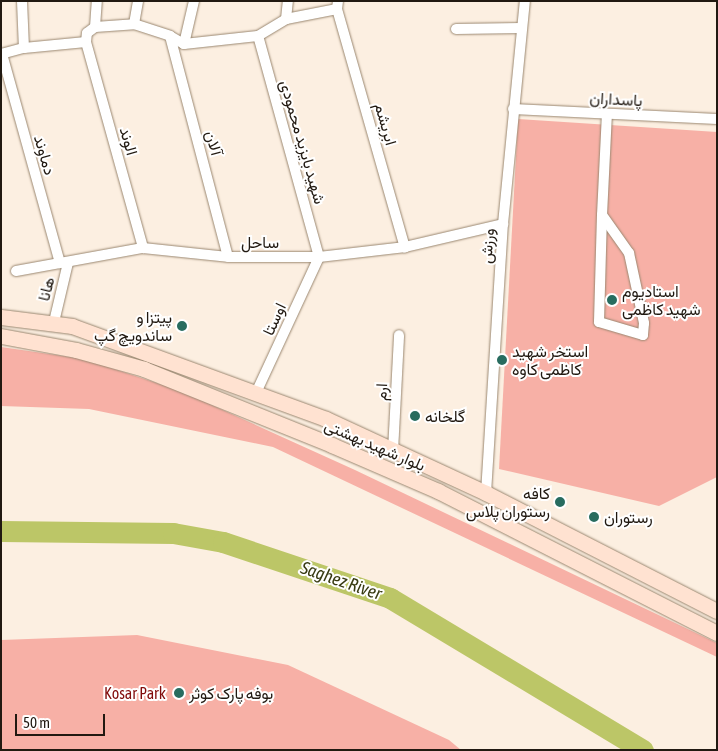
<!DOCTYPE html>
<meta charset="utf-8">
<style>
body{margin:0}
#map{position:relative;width:718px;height:751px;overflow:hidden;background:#fcefe1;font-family:"Asap Condensed",Vazirmatn,sans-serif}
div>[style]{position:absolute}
.green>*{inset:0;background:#f7b0a6}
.river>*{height:21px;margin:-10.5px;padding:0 10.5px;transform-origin:10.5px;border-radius:10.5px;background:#bcc667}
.roads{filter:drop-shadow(0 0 1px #9a8770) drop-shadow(0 0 1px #9a8770)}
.minor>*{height:10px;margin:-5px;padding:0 5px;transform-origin:5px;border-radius:5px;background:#fff}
.secondary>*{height:15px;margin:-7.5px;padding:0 7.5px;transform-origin:7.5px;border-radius:7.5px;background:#ffe2d1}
.dots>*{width:14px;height:14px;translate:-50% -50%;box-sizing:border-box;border:2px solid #fff;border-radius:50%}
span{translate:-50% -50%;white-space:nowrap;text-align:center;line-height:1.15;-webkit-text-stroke:4px #fff;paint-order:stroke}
.street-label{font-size:16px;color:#211911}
.poi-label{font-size:16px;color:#211911}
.left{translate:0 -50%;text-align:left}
.right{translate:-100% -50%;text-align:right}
.park-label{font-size:16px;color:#820c0c}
.water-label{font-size:18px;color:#383b13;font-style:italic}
.frame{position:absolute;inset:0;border:2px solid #211911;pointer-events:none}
.scale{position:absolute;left:15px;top:714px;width:90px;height:22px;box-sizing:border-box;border:2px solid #211911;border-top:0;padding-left:6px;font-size:15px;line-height:18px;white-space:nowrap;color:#211911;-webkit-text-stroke:4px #fff;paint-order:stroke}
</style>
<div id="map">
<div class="green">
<i style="clip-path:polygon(518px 119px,717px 132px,717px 477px,659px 506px,499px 469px)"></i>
<i style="clip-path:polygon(1px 347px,84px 359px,181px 391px,355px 470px,717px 643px,717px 657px,273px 447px,89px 409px,1px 406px)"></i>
<i style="clip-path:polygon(137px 635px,288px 665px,449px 740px,461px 750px,1px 750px,1px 640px)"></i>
</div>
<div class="river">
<i style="left:1px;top:531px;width:172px;rotate:0.7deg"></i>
<i style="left:173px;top:533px;width:51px;rotate:10.2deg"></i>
<i style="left:223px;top:542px;width:176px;rotate:18.5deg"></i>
<i style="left:390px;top:598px;width:295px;rotate:31deg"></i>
</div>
<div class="roads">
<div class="minor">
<i style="left:22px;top:1px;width:47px;rotate:87.6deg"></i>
<i style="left:338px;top:1px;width:8px;rotate:97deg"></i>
<i style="left:337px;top:9px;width:248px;rotate:74.1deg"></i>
<i style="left:286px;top:19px;width:18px;rotate:-84deg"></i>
<i style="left:134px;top:24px;width:23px;rotate:-80deg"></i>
<i style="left:95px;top:27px;width:26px;rotate:-86deg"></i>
<i style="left:456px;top:29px;width:65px;rotate:-0.9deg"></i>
<i style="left:170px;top:36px;width:228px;rotate:75.3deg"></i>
<i style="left:86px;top:42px;width:214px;rotate:74.5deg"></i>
<i style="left:184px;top:44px;width:74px;rotate:-6.2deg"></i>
<i style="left:258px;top:36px;width:33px;rotate:-31deg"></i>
<i style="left:286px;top:19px;width:52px;rotate:-11.1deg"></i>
<i style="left:184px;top:44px;width:44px;rotate:-76.9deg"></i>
<i style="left:1px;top:54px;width:24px;rotate:-15deg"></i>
<i style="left:24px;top:48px;width:62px;rotate:-5.5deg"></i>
<i style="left:86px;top:42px;width:9px;rotate:-84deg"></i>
<i style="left:87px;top:33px;width:10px;rotate:-37deg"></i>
<i style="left:95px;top:27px;width:39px;rotate:-4deg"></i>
<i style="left:134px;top:24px;width:38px;rotate:18deg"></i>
<i style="left:170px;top:36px;width:16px;rotate:30deg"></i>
<i style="left:2px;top:54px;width:217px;rotate:74.5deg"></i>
<i style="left:513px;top:109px;width:204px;rotate:2.8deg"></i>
<i style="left:602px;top:215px;width:47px;rotate:54.6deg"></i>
<i style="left:629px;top:253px;width:72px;rotate:77.9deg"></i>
<i style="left:644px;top:323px;width:12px;rotate:95deg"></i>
<i style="left:643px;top:335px;width:46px;rotate:-163.5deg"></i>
<i style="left:599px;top:322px;width:107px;rotate:-88.4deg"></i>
<i style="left:602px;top:215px;width:101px;rotate:-87.2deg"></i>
<i style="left:16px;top:271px;width:129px;rotate:-10.3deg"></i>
<i style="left:143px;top:248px;width:85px;rotate:6deg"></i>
<i style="left:228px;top:257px;width:91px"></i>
<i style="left:319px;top:257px;width:87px;rotate:-6.6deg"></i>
<i style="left:405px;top:247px;width:101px;rotate:-13.2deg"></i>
<i style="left:54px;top:322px;width:61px;rotate:-76.7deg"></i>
<i style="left:255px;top:395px;width:152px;rotate:-65.1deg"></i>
<i style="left:319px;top:257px;width:229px;rotate:-105.4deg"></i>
<i style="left:393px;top:451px;width:116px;rotate:-87deg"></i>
<i style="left:486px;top:493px;width:270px;rotate:-86.4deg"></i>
<i style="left:503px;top:224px;width:224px;rotate:-84.4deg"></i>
</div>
<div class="secondary">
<i style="left:1px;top:317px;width:72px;rotate:7.2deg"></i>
<i style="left:72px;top:326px;width:270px;rotate:20.1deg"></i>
<i style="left:326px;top:419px;width:176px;rotate:24.8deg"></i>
<i style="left:486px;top:493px;width:259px;rotate:27.1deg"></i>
<i style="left:1px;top:336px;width:76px;rotate:10.6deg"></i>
<i style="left:76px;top:350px;width:71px;rotate:15.6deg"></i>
<i style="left:144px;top:369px;width:203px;rotate:22deg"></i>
<i style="left:332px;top:445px;width:116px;rotate:23.5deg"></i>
<i style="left:438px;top:491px;width:313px;rotate:27deg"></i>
</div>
</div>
<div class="dots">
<i style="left:612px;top:300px;background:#286c5f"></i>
<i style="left:182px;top:326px;background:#286c5f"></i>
<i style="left:502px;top:360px;background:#286c5f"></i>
<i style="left:415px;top:416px;background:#286c5f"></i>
<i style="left:560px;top:502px;background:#286c5f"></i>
<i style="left:594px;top:517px;background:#286c5f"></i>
<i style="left:179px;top:693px;background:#286c5f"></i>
</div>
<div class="street-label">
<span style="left:616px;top:99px;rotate:3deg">پاسداران</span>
<span style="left:386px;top:124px;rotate:74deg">ابریشم</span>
<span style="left:129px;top:141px;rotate:74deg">الوند</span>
<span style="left:303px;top:142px;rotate:74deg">شهید بایزید محمودی</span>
<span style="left:214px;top:143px;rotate:75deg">آلان</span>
<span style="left:45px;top:155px;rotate:74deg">دماوند</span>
<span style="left:260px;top:242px">ساحل</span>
<span style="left:487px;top:246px;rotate:-86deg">ورزش</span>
<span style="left:46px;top:289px;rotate:-76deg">هانا</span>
<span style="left:274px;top:319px;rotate:-65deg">اوستا</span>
<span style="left:381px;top:392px;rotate:-87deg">ارم</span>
<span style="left:375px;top:445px;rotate:23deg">بلوار شهید بهشتی</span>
</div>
<div class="poi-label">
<span class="left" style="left:622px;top:300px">استادیوم<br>شهید کاظمی</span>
<span class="right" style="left:172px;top:326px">پیتزا و<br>ساندویچ گپ</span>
<span class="left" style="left:512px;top:360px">استخر شهید<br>کاظمی کاوه</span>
<span class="left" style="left:425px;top:416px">گلخانه</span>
<span class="right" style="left:550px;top:502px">کافه<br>رستوران پلاس</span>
<span class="left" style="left:604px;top:517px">رستوران</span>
<span class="left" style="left:189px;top:693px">بوفه پارک کوثر</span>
</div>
<div class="park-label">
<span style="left:135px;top:693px">Kosar Park</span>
</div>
<div class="water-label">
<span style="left:341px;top:581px;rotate:19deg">Saghez River</span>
</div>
<div class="frame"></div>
<div class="scale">50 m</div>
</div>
